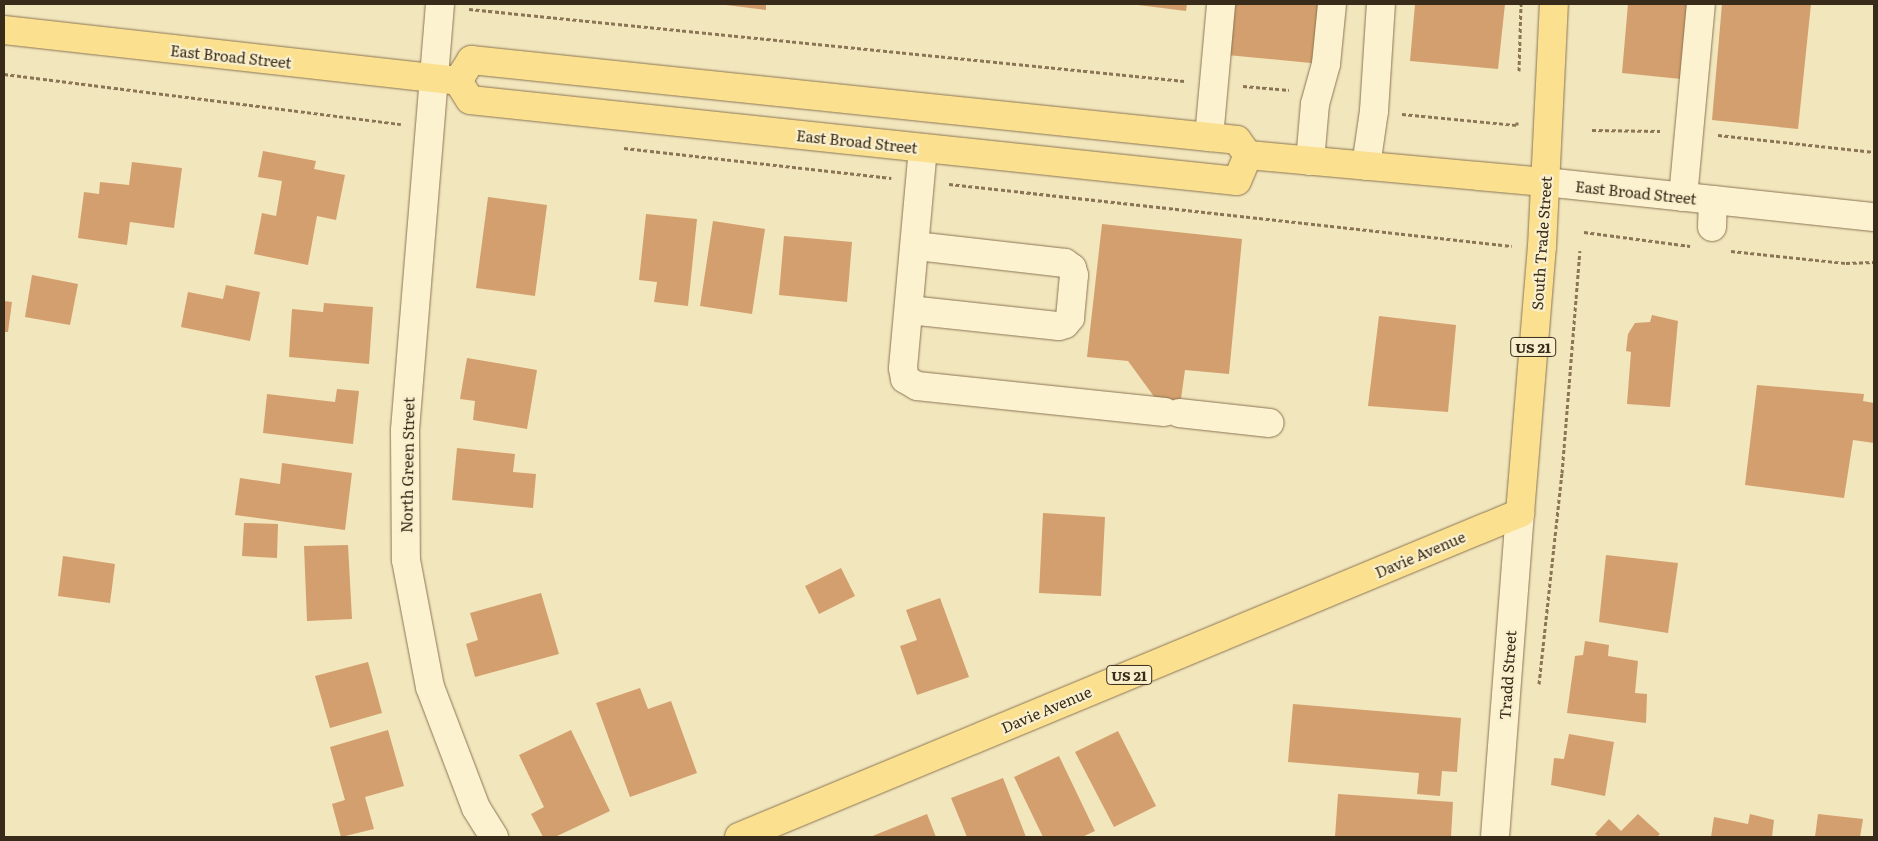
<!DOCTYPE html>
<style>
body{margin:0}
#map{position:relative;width:1878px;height:841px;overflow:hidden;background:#f2e6bc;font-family:Literata,serif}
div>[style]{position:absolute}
.building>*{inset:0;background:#d49f6e}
.path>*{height:3px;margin-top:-1.5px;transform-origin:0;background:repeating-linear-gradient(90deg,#8b7554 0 4px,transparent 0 6.5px)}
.roads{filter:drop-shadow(0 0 1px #8b7554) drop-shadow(0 0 1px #8b7554)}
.minor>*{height:28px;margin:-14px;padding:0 14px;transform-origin:14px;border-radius:14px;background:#fcf2d0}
.major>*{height:28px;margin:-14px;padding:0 14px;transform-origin:14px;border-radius:14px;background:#fae08f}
span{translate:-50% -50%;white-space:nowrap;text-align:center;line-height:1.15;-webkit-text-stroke:4.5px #f9efcc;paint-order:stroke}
.shield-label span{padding:1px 4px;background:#f9efcc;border:1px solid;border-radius:4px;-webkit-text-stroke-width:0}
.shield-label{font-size:14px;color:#392b1a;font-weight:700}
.street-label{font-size:15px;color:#392b1a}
.frame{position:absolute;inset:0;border:5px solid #392b1a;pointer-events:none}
</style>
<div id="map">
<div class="building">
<i style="clip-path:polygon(718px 4px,766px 4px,766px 10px)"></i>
<i style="clip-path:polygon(1130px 4px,1187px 4px,1186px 11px)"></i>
<i style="clip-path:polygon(1233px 4px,1327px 4px,1321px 64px,1227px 55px)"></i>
<i style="clip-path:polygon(1415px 4px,1505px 4px,1498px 69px,1410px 61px)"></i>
<i style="clip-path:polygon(1628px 4px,1689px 4px,1681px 79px,1622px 73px)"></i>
<i style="clip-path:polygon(1722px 4px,1811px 4px,1798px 129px,1712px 120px)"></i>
<i style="clip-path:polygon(263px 151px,316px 161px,314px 169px,345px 175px,336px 220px,317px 216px,308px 265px,254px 254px,262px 213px,276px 216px,282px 181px,258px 177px)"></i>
<i style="clip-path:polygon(132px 162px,182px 168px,174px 228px,130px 222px,127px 245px,78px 238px,84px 192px,99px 194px,100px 182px,129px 185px)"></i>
<i style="clip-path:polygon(488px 197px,547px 205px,535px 296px,476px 288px)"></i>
<i style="clip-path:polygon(646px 214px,697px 219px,688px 306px,654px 302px,657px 282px,639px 280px)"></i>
<i style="clip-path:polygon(713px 221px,765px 229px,752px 314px,700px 306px)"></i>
<i style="clip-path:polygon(1102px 224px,1242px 239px,1229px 374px,1185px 370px,1177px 428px,1128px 361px,1087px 357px)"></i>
<i style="clip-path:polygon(784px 236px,852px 242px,847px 302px,779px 295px)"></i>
<i style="clip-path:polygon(32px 275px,78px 284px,70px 325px,25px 317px)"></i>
<i style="clip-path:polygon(226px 285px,260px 292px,250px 341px,181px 327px,188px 292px,223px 299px)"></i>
<i style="clip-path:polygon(4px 301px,12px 302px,8px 332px,4px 332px)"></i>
<i style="clip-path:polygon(324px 303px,373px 307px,369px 364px,289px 357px,292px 309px,323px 312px)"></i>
<i style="clip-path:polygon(1652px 315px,1678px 321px,1670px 407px,1627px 404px,1631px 352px,1626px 351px,1628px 334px,1635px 323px,1650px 322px)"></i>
<i style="clip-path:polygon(1379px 316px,1456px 325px,1448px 412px,1368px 406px)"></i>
<i style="clip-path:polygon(467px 358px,537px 370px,527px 429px,473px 420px,475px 401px,460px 399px)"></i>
<i style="clip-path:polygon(1757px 385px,1864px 394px,1863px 401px,1874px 403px,1874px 443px,1853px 440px,1844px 498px,1745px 485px)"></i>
<i style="clip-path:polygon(337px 389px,359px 391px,353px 444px,263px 433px,267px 394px,335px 402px)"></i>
<i style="clip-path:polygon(457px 448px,515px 454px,513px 472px,536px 474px,533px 508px,452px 500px)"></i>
<i style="clip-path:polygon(282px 463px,352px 473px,345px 530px,235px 515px,240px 478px,280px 484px)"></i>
<i style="clip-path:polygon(1043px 513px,1105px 517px,1101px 596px,1039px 593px)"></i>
<i style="clip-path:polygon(244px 523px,278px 524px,277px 558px,242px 556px)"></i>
<i style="clip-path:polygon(348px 545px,352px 619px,307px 621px,304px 546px)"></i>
<i style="clip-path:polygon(1606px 555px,1678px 563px,1668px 633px,1599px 622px)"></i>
<i style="clip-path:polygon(63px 556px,115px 564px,110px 603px,58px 596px)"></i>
<i style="clip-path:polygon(841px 568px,855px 596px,819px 614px,805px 586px)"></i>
<i style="clip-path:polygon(541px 593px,559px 654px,475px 677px,466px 644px,478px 640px,470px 613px)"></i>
<i style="clip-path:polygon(940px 598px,969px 677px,917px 695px,900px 646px,917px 640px,906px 610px)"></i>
<i style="clip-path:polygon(1585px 641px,1609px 645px,1608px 656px,1638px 661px,1635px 693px,1647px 694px,1646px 723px,1567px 713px,1575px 656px,1583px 655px)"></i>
<i style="clip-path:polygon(368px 662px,382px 713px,330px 728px,315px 676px)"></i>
<i style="clip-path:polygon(640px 688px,648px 709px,671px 701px,697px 773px,630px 797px,596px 703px)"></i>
<i style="clip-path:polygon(1293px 704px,1461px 718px,1457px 772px,1442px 771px,1440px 796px,1417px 794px,1419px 773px,1288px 762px)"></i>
<i style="clip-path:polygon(388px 730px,404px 786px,365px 797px,374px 829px,341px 837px,332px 804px,345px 800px,330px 747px)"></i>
<i style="clip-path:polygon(571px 730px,610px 811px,555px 837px,543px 837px,531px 814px,544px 807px,519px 755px)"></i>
<i style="clip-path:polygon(1118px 731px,1156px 806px,1114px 827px,1075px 752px)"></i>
<i style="clip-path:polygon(1569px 734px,1614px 742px,1605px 796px,1551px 785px,1554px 758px,1564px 759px)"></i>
<i style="clip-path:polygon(1059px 756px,1095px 831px,1082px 837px,1043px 837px,1014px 777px)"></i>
<i style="clip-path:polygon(1003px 778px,1026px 837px,967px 837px,951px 798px)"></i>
<i style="clip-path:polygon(1338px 794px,1453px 802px,1451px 837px,1335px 837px)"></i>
<i style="clip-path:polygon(927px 814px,936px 837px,870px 837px)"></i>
<i style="clip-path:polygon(1638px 814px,1660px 834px,1657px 837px,1599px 837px,1595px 834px,1609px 819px,1621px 831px)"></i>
<i style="clip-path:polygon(1750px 814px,1774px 820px,1772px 837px,1711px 837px,1714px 817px,1748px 824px)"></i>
<i style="clip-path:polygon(1818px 814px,1863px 819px,1860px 837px,1815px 837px)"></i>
</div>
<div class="path">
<i style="left:469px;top:9px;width:719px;rotate:5.75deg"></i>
<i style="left:1519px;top:71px;width:67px;rotate:-88.3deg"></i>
<i style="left:4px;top:74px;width:400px;rotate:7.2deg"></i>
<i style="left:1243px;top:86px;width:46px;rotate:5deg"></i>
<i style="left:1402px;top:114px;width:116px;rotate:5.5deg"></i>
<i style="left:1517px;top:125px;width:3px;rotate:-90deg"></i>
<i style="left:1592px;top:130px;width:68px;rotate:0.8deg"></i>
<i style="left:1718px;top:135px;width:157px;rotate:6.2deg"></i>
<i style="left:624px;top:148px;width:269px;rotate:6.4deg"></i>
<i style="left:949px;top:184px;width:566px;rotate:6.28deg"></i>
<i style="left:1584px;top:232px;width:107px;rotate:7.5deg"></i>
<i style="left:1731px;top:251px;width:116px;rotate:6deg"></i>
<i style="left:1846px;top:263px;width:28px;rotate:-2deg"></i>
<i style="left:1539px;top:684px;width:212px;rotate:-83.8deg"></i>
<i style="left:1562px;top:473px;width:223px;rotate:-85.4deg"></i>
</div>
<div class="roads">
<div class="minor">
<i style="left:440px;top:4px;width:428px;rotate:94.7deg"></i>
<i style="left:405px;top:431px;width:129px;rotate:89.6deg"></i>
<i style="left:406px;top:560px;width:129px;rotate:79.3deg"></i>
<i style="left:430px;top:687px;width:129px;rotate:69.2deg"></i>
<i style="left:476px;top:808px;width:34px;rotate:58deg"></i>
<i style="left:1209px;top:137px;width:134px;rotate:-84.8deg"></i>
<i style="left:923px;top:148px;width:221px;rotate:95.2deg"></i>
<i style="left:903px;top:368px;width:11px;rotate:80deg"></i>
<i style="left:905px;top:379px;width:14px;rotate:30deg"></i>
<i style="left:917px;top:386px;width:249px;rotate:6deg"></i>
<i style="left:1310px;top:161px;width:57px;rotate:-85deg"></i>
<i style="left:1315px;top:104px;width:41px;rotate:-74.6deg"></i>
<i style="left:1326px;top:64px;width:60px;rotate:-84.3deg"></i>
<i style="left:1366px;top:166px;width:56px;rotate:-81.7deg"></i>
<i style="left:1374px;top:111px;width:107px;rotate:-86.3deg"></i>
<i style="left:1545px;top:182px;width:331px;rotate:6.1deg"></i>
<i style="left:1683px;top:197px;width:194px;rotate:-84.7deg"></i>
<i style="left:1712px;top:227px;width:27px;rotate:-88deg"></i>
<i style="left:909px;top:310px;width:151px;rotate:6.1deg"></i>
<i style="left:1059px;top:326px;width:6px;rotate:-18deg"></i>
<i style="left:1065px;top:324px;width:8px;rotate:-50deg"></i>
<i style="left:1070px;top:318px;width:43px;rotate:-84.7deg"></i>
<i style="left:1074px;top:275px;width:7px;rotate:-106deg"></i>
<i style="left:1072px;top:268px;width:9px;rotate:-144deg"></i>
<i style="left:1065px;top:263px;width:151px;rotate:-173.5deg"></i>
<i style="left:1179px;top:413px;width:91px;rotate:6.3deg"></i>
<i style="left:1495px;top:837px;width:325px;rotate:-85.6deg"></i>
</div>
<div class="major">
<i style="left:4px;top:30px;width:457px;rotate:6.4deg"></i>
<i style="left:458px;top:81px;width:25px;rotate:-58deg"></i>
<i style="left:471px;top:60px;width:742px;rotate:5.96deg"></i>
<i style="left:1209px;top:137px;width:28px;rotate:6deg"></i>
<i style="left:1237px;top:140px;width:19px;rotate:54deg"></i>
<i style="left:1248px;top:155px;width:298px;rotate:5.2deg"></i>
<i style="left:458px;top:81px;width:22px;rotate:58deg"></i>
<i style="left:470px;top:100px;width:771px;rotate:6.03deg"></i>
<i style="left:1237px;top:181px;width:28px;rotate:-67deg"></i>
<i style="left:739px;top:837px;width:846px;rotate:-22.53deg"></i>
<i style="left:1520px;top:513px;width:267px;rotate:-85.3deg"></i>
<i style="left:1542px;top:247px;width:243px;rotate:-87.2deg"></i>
</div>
</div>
<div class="shield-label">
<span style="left:1533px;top:347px">US 21</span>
<span style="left:1129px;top:675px">US 21</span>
</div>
<div class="street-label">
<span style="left:231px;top:56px;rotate:6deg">East Broad Street</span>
<span style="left:857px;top:141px;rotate:6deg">East Broad Street</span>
<span style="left:1636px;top:192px;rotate:6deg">East Broad Street</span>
<span style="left:1541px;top:243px;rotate:-86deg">South Trade Street</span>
<span style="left:407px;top:465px;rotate:-89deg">North Green Street</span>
<span style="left:1420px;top:554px;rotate:-23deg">Davie Avenue</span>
<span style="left:1507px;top:675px;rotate:-86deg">Tradd Street</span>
<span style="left:1046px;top:709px;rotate:-23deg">Davie Avenue</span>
</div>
<div class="frame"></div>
</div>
